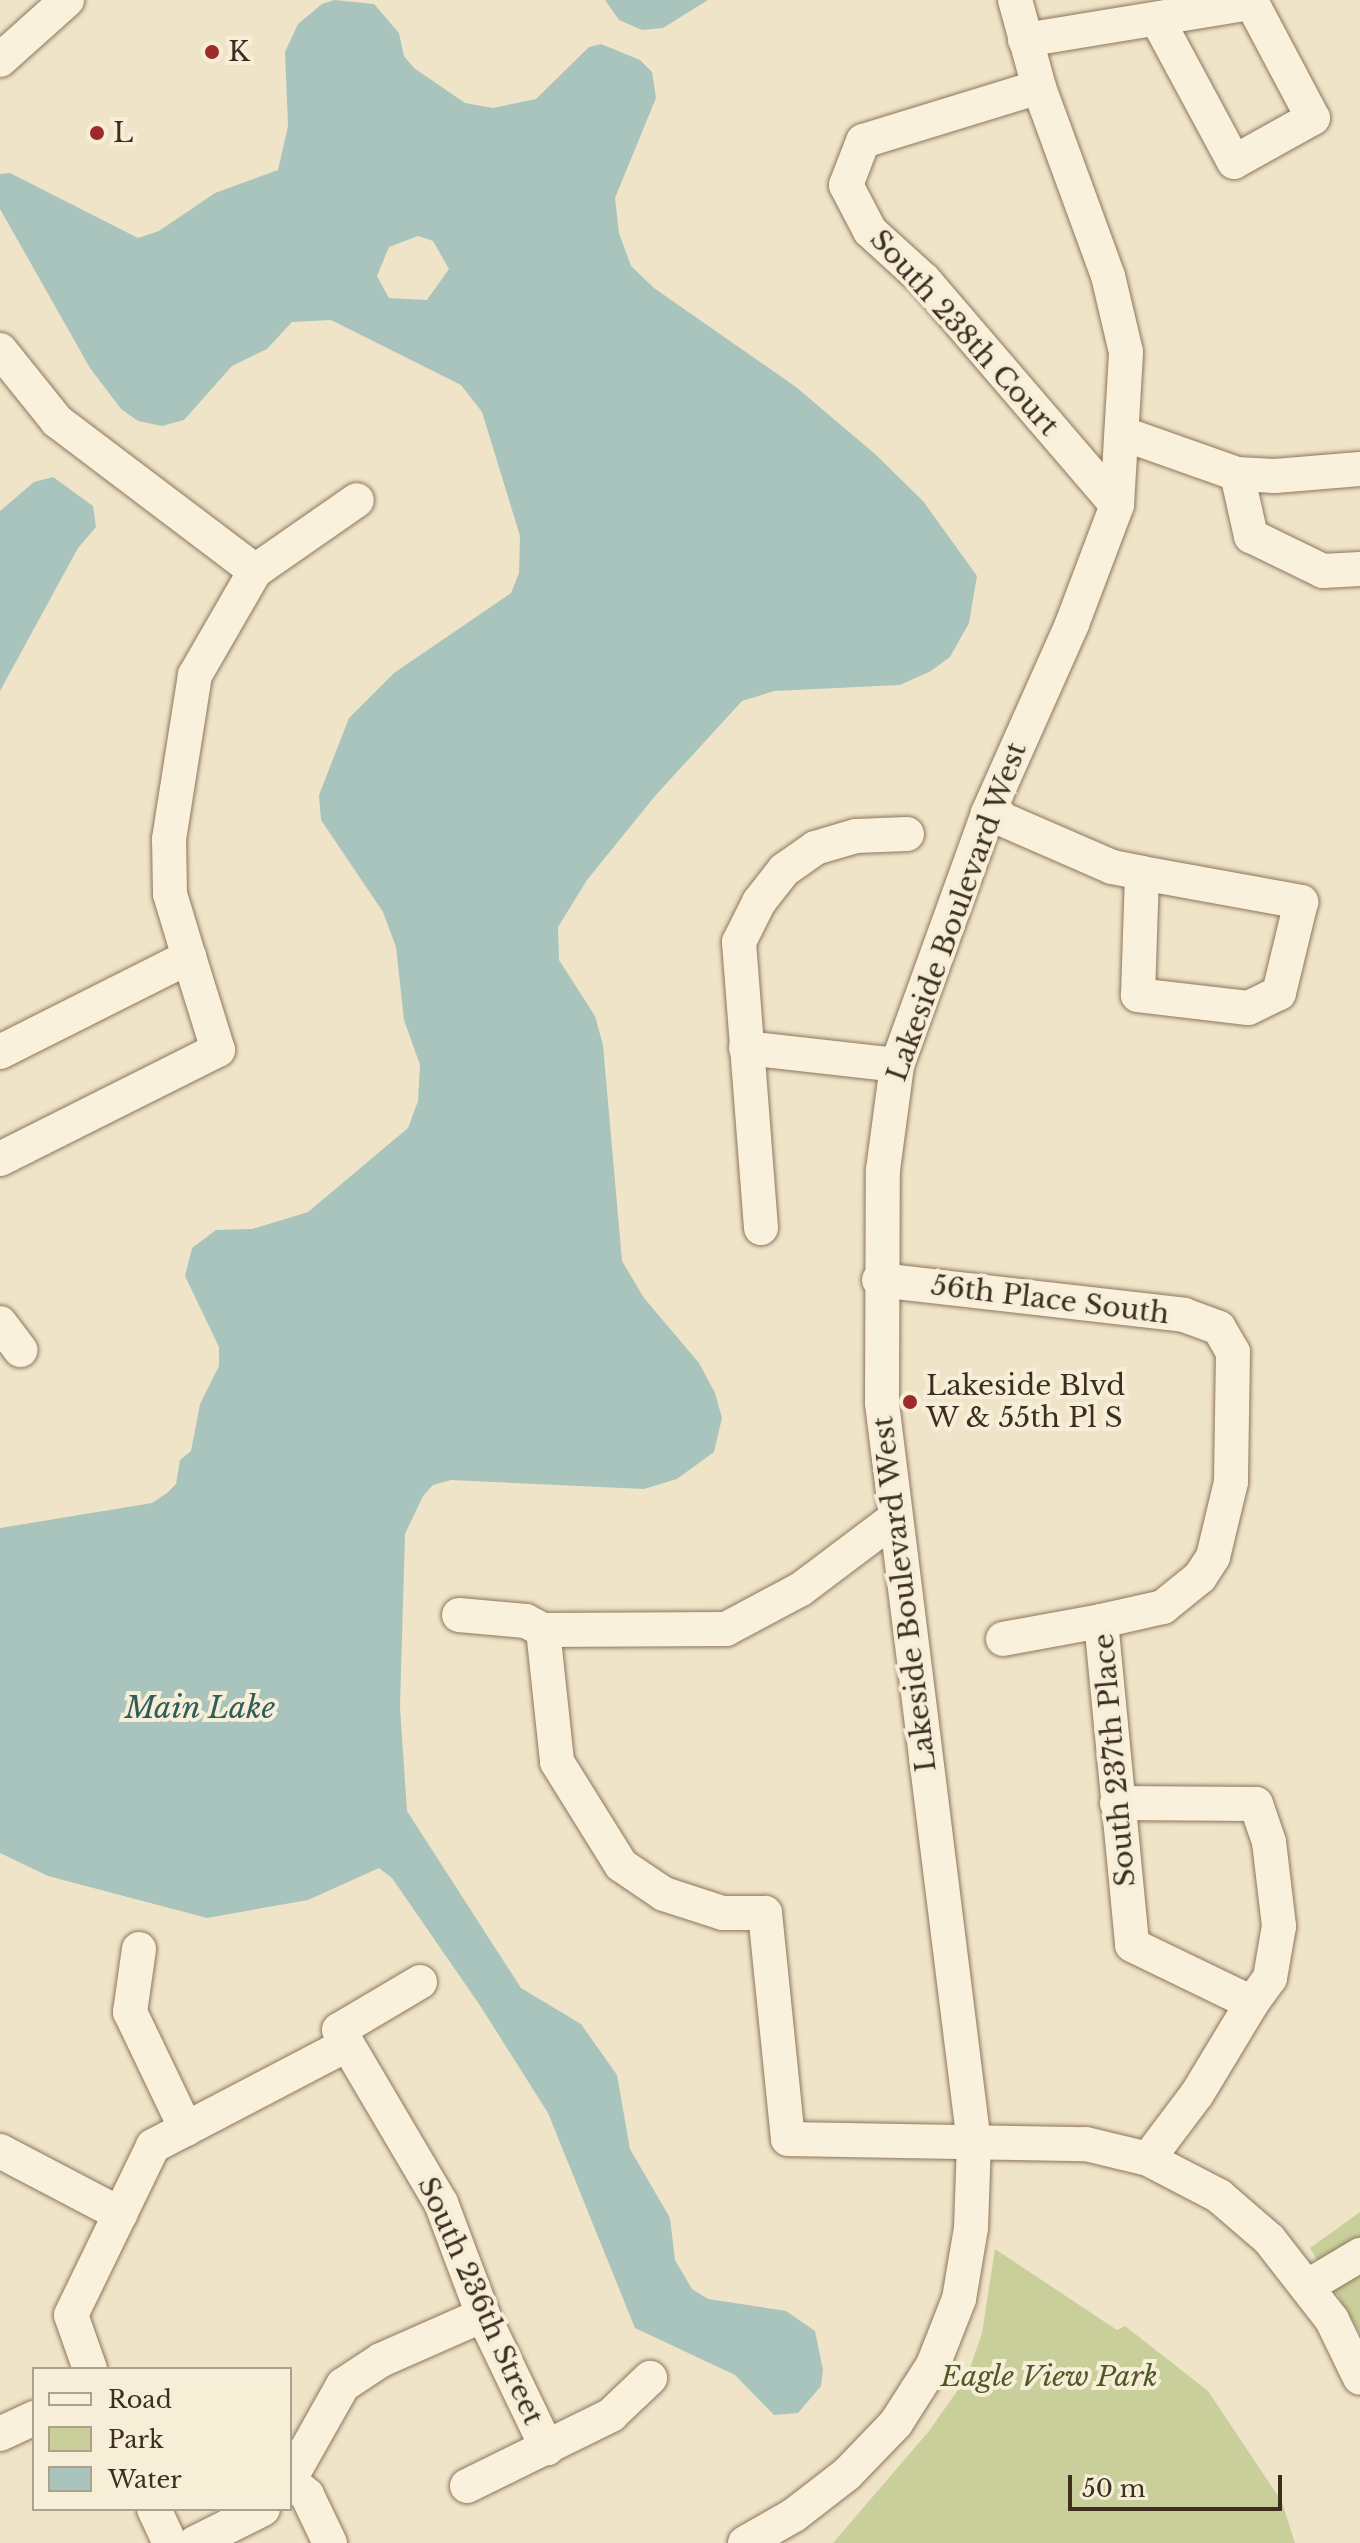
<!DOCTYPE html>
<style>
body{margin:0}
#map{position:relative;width:1360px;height:2543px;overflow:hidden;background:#f0e4c8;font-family:"Libre Baskerville",serif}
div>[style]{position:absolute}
.green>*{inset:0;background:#c9cf9b}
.water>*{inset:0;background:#a9c4bc}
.roads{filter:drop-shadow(0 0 2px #8d765c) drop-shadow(0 0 2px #8d765c)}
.minor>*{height:34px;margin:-17px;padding:0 17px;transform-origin:17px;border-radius:17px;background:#faf1dc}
.dots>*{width:22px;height:22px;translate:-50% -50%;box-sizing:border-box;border:4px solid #f7eed8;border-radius:50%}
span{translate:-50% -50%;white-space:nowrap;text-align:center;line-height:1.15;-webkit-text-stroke:8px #f7eed8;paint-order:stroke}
.poi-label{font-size:28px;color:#3d2e20}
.left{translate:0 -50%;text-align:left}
.street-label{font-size:28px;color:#3d2e20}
.park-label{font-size:28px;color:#4d5a26;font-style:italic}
.water-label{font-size:30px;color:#2f5d5a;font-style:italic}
.legend{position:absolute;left:32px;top:2367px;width:260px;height:144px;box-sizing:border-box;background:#f7eed8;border:2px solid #ada18e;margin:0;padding:10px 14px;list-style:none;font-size:24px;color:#3d2e20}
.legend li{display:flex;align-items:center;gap:16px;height:40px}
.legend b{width:40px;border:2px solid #ada18e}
.scale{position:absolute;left:1068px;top:2475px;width:214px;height:36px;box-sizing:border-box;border:4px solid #3d2e20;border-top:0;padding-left:10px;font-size:24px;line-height:28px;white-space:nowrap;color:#3d2e20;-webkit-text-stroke:6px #f7eed8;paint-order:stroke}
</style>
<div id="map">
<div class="green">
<i style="clip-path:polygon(1360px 2212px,1360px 2333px,1310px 2248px)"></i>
<i style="clip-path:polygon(995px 2249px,1117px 2330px,1125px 2326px,1208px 2391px,1282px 2502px,1295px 2543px,833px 2543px,929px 2431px,967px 2377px,982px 2333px)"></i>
</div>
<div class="water">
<i style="clip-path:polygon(evenodd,334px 0,374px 4px,399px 33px,404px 56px,414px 68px,465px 103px,493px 108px,536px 99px,589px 47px,601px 44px,640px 60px,652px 72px,656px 98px,615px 198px,619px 233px,631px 266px,654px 288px,796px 387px,875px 454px,923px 501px,977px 576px,969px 623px,950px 657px,931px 671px,900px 685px,774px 691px,742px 701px,655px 796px,587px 880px,558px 927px,559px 960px,595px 1016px,603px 1045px,622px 1261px,644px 1298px,699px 1363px,715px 1393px,722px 1418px,714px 1452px,677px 1479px,644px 1489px,451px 1480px,433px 1485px,423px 1496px,405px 1534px,400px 1707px,407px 1811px,521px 1988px,581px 2024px,617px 2075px,630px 2149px,670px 2218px,675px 2260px,692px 2289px,708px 2299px,786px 2311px,815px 2331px,823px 2370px,821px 2386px,798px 2413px,774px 2415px,735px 2375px,635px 2328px,548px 2113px,481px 2007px,392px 1878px,379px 1868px,308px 1900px,207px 1918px,48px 1876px,0 1853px,0 1528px,152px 1503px,167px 1493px,176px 1484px,180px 1460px,191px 1451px,200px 1404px,219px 1366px,219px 1347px,185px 1276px,192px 1248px,216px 1230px,252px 1229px,308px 1212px,408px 1128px,418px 1101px,420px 1065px,404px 1020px,396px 947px,383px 912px,321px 820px,319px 795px,349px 718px,394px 673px,511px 593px,519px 573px,520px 536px,482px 412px,461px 385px,331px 320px,292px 322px,267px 349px,232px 366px,184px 420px,162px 426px,138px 421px,121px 409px,90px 368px,0 209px,0 174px,10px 173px,138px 238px,159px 231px,215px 193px,278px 170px,288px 126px,285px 52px,298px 24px,322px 4px,334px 0,418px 236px,433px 241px,449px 269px,427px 300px,389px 298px,377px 276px,389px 247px,418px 236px)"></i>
<i style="clip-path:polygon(605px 0,708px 0,663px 28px,642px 30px,619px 20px)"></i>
<i style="clip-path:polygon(53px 477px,93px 506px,96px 527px,78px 548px,0 691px,0 511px,34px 482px)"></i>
</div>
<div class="roads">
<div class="minor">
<i style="left:1025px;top:40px;width:230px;rotate:-9.3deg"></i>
<i style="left:1252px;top:3px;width:130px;rotate:62.1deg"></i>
<i style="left:1313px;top:118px;width:90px;rotate:150.9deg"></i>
<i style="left:1234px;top:162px;width:162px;rotate:-118.3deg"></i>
<i style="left:0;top:60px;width:90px;rotate:-41.8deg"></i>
<i style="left:1039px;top:87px;width:184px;rotate:162.9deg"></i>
<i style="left:863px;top:141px;width:47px;rotate:111.1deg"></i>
<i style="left:846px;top:185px;width:52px;rotate:62.4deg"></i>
<i style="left:870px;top:231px;width:73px;rotate:42.2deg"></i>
<i style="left:924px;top:280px;width:296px;rotate:49.4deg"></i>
<i style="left:0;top:350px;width:91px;rotate:51.2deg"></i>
<i style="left:57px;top:421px;width:248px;rotate:37.1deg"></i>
<i style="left:1124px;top:434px;width:120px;rotate:19.5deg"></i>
<i style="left:1237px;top:474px;width:38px;rotate:3deg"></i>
<i style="left:1275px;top:476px;width:85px;rotate:-4.7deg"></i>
<i style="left:1237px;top:474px;width:64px;rotate:77.3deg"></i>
<i style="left:1251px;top:536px;width:80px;rotate:25.9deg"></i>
<i style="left:1323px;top:571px;width:37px;rotate:-3deg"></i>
<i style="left:988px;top:813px;width:135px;rotate:23.5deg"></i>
<i style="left:1112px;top:867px;width:31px;rotate:11deg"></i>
<i style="left:1142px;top:873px;width:162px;rotate:10.3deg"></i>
<i style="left:1301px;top:902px;width:94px;rotate:103.6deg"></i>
<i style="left:1279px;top:993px;width:34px;rotate:154deg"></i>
<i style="left:1248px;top:1008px;width:111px;rotate:-173.3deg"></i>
<i style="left:1138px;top:995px;width:122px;rotate:-88.1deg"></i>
<i style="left:746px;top:1048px;width:152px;rotate:6.4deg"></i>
<i style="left:0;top:1052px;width:212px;rotate:-26.7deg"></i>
<i style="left:189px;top:957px;width:66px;rotate:-106.8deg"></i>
<i style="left:170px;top:894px;width:55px;rotate:-91deg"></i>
<i style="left:169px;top:839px;width:166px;rotate:-81deg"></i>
<i style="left:195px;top:675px;width:120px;rotate:-60deg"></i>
<i style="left:255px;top:571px;width:124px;rotate:-34.8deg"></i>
<i style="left:0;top:1159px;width:244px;rotate:-26.6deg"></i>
<i style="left:218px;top:1050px;width:97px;rotate:-107.3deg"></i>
<i style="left:761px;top:1228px;width:287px;rotate:-94.4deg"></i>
<i style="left:739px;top:942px;width:45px;rotate:-63.4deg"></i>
<i style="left:759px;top:902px;width:41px;rotate:-52deg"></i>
<i style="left:784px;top:870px;width:38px;rotate:-35deg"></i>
<i style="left:815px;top:848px;width:43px;rotate:-16.3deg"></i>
<i style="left:856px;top:836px;width:51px;rotate:-2.2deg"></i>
<i style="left:879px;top:1280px;width:307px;rotate:6.5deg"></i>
<i style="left:1184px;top:1315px;width:37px;rotate:20deg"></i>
<i style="left:1219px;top:1328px;width:28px;rotate:60deg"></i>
<i style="left:1233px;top:1352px;width:130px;rotate:90.9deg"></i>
<i style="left:1231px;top:1482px;width:77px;rotate:103.5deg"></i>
<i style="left:1213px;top:1557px;width:24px;rotate:123deg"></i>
<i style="left:1200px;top:1577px;width:48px;rotate:141deg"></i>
<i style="left:1163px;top:1607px;width:64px;rotate:167.3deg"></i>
<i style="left:1101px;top:1621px;width:325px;rotate:84.5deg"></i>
<i style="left:1132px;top:1945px;width:133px;rotate:25.8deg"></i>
<i style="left:1252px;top:2003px;width:106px;rotate:121.1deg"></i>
<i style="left:1197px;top:2094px;width:81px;rotate:127deg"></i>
<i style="left:0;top:1323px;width:34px;rotate:53deg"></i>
<i style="left:459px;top:1615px;width:67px;rotate:5.1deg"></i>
<i style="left:526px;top:1621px;width:19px;rotate:28deg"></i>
<i style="left:543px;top:1630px;width:183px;rotate:-0.3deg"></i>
<i style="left:726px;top:1629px;width:85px;rotate:-28.1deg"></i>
<i style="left:801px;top:1589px;width:116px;rotate:-37deg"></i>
<i style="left:543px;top:1630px;width:133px;rotate:83.9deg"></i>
<i style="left:557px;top:1762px;width:121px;rotate:58.1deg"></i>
<i style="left:621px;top:1865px;width:52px;rotate:34deg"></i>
<i style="left:664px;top:1894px;width:62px;rotate:17.9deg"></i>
<i style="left:723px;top:1913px;width:42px"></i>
<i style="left:765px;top:1913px;width:227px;rotate:84.2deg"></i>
<i style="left:788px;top:2139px;width:298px;rotate:1deg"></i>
<i style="left:1086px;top:2144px;width:64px;rotate:13.6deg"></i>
<i style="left:1148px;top:2159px;width:80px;rotate:27.5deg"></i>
<i style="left:1219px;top:2196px;width:66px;rotate:40.7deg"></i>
<i style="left:1269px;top:2239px;width:103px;rotate:52.1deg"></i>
<i style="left:1332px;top:2320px;width:64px;rotate:64.2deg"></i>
<i style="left:1003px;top:1639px;width:100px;rotate:-10.4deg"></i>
<i style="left:1117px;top:1803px;width:139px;rotate:0.4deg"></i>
<i style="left:1256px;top:1804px;width:40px;rotate:71.1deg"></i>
<i style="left:1269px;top:1842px;width:85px;rotate:83.2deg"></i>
<i style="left:1279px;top:1926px;width:53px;rotate:99.8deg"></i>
<i style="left:1270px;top:1978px;width:31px;rotate:126deg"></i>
<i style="left:139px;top:1949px;width:64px;rotate:98.1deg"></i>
<i style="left:130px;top:2012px;width:130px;rotate:64.4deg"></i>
<i style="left:420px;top:1982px;width:94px;rotate:149.3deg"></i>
<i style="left:339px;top:2030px;width:201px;rotate:59.5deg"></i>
<i style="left:441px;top:2203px;width:120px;rotate:69.4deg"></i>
<i style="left:483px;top:2315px;width:148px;rotate:64.3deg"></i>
<i style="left:0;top:2151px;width:136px;rotate:27.7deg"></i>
<i style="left:1308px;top:2286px;width:61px;rotate:-30.8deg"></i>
<i style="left:90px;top:2369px;width:57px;rotate:-109.4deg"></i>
<i style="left:71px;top:2315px;width:188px;rotate:-64.1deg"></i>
<i style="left:153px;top:2146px;width:218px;rotate:-27.6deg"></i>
<i style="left:0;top:2434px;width:38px;rotate:-25deg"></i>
<i style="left:290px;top:2479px;width:108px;rotate:-60.6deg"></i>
<i style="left:343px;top:2385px;width:45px;rotate:-33.3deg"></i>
<i style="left:381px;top:2360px;width:111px;rotate:-23.8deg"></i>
<i style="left:290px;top:2481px;width:22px;rotate:39deg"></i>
<i style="left:307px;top:2495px;width:53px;rotate:64.4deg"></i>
<i style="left:467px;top:2486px;width:161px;rotate:-26.2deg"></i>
<i style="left:611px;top:2415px;width:54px;rotate:-43.5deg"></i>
<i style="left:154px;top:2509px;width:38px;rotate:65deg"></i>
<i style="left:195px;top:2543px;width:76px;rotate:-26.6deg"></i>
<i style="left:745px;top:2543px;width:56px;rotate:-29.7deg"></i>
<i style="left:794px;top:2515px;width:67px;rotate:-37.7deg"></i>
<i style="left:847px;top:2474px;width:71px;rotate:-46.1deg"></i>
<i style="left:896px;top:2423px;width:69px;rotate:-57.5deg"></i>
<i style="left:933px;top:2365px;width:71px;rotate:-68.5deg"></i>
<i style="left:959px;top:2299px;width:72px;rotate:-80.4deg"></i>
<i style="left:971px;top:2228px;width:85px;rotate:-88deg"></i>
<i style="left:974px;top:2143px;width:746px;rotate:-97.09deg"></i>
<i style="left:882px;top:1403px;width:233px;rotate:-89.8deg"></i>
<i style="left:883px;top:1170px;width:106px;rotate:-82.4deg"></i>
<i style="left:897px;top:1065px;width:268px;rotate:-70.1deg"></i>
<i style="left:988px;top:813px;width:207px;rotate:-66deg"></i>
<i style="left:1072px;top:624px;width:127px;rotate:-69.3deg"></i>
<i style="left:1117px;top:505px;width:153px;rotate:-86.6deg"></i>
<i style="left:1126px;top:352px;width:78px;rotate:-103.3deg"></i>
<i style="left:1108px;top:276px;width:201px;rotate:-110.1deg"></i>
<i style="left:1039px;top:87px;width:90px;rotate:-105.4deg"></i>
</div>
</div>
<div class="dots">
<i style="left:212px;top:52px;background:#9e2a2b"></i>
<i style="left:97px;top:133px;background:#9e2a2b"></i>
<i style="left:910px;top:1402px;background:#9e2a2b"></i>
</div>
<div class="poi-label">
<span class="left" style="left:228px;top:52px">K</span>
<span class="left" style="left:113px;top:133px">L</span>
<span class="left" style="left:926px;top:1402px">Lakeside Blvd<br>W &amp; 55th Pl S</span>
</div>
<div class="street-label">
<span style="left:964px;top:333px;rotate:48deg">South 238th Court</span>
<span style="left:957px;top:912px;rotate:-70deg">Lakeside Boulevard West</span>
<span style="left:1050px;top:1300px;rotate:7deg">56th Place South</span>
<span style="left:905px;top:1594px;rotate:-97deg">Lakeside Boulevard West</span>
<span style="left:1115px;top:1760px;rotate:-95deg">South 237th Place</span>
<span style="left:480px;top:2301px;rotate:66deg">South 236th Street</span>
</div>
<div class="park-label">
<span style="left:1049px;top:2377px">Eagle View Park</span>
</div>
<div class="water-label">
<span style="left:200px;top:1708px">Main Lake</span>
</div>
<ul class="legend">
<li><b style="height:10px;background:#faf1dc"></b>Road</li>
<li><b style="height:22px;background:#c9cf9b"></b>Park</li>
<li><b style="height:22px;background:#a9c4bc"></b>Water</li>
</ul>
<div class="scale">50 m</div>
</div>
